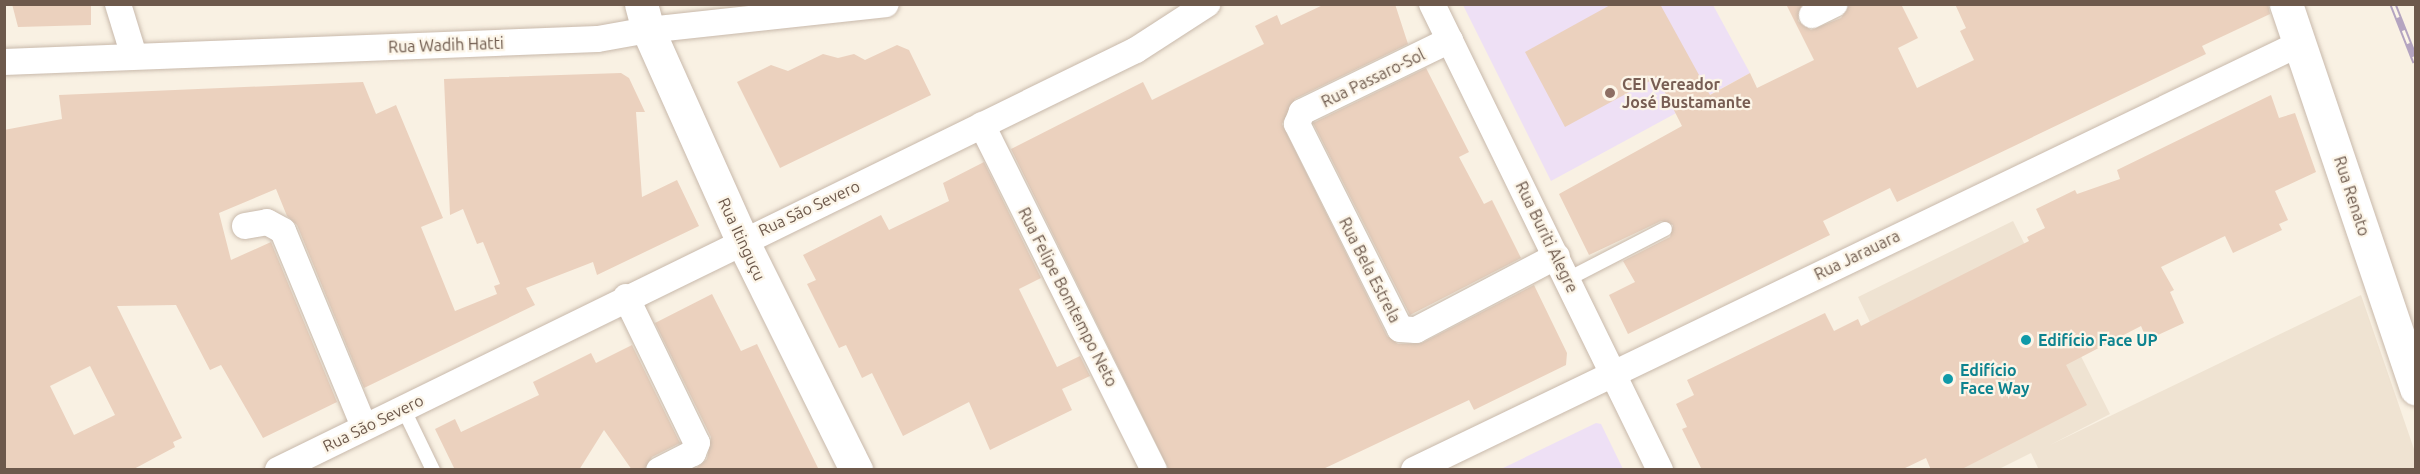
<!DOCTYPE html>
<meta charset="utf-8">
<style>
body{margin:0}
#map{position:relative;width:2420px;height:474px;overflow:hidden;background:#f9f1e3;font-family:Ubuntu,sans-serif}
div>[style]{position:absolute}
.residential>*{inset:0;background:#efe3d2}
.education>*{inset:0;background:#eee0f5}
.building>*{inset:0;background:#ebd1be}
.roads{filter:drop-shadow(0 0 2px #c8b9ab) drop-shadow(0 0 2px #c8b9ab)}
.lane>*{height:14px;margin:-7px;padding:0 7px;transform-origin:7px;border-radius:7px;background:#fff}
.street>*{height:26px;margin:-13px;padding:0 13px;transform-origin:13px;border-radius:13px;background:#fff}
.secondary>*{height:33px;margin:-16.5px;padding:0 16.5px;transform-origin:16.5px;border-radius:16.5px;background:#fff}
.rail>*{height:7px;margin-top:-3.5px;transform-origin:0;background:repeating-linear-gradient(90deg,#fcf5e8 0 14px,#b4a4c0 0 28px);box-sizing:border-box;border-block:2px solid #b4a4c0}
.dots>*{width:16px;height:16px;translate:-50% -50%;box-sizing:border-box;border:3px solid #fcf5e8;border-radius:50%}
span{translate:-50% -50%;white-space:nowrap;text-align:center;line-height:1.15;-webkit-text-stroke:4.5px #fcf5e8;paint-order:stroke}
.street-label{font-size:16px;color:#6d594c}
.education-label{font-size:16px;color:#785e54;font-weight:700}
.left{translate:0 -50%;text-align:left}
.culture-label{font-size:16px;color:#0d838f;font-weight:700}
.frame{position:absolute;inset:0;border:6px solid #6d594c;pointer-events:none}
</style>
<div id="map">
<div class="residential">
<i style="clip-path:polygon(2013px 221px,2110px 414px,2050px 445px,2361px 295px,2415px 452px,2415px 469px,2039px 470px,2031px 453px,1999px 469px,1940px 469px,1858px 297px)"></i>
</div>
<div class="education">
<i style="clip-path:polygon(1463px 5px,1713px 5px,1750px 73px,1551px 181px)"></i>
<i style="clip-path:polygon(1596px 423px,1601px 424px,1623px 469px,1501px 469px)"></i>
</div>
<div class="building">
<i style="clip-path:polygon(12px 4px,91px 4px,91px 25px,18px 27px)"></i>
<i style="clip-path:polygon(1325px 4px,1395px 4px,1408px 44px,1295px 99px,1282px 124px,1387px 336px,1398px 344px,1422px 343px,1534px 285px,1567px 353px,1566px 365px,1474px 410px,1469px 400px,1321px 470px,1169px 470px,1011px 149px,1143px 82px,1152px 100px,1264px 44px,1255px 26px,1277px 15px,1281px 25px)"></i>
<i style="clip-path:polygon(1612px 4px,1660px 4px,1710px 95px,1750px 73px,1757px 88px,1814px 60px,1786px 4px,1802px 4px,1798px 21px,1811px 30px,1841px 18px,1850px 4px,1901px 4px,1918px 38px,1898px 48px,1917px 88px,1974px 60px,1960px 31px,1966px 28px,1955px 4px,2268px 4px,2270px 14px,2202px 46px,2206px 54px,1897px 202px,1890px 188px,1823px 221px,1830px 235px,1628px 334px,1609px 295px,1635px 282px,1623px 261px,1670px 237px,1673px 225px,1661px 221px,1589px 255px,1559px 194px,1682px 126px,1657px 77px,1565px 127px,1525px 52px)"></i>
<i style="clip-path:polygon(897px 45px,909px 50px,931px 95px,780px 168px,737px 82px,771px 65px,788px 71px,823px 54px,838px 58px,854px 54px,865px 60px)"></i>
<i style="clip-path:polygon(1426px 68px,1469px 152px,1459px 157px,1484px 204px,1492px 200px,1521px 258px,1410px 315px,1313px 123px)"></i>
<i style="clip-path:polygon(evenodd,621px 73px,629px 78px,645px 112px,636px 112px,642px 197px,677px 180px,699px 226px,597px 275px,593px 262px,526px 288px,535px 305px,364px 388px,297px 225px,287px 216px,276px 189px,219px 213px,231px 260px,271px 242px,337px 402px,263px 438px,221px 365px,210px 370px,176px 305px,117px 306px,182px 438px,173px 442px,175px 447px,132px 470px,4px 470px,4px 130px,62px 119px,59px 95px,363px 82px,376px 114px,396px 105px,443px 218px,421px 227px,455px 311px,497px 294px,494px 286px,500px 284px,483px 242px,477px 244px,463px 209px,450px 215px,444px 79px,621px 73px,90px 366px,115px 415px,74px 435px,50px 386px,90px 366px)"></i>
<i style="clip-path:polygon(2271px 95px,2279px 118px,2295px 113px,2316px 172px,2275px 191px,2288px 220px,2279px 224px,2282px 230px,2233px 253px,2225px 236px,2161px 267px,2174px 290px,2170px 292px,2184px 323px,2147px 340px,2141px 326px,2066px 365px,2087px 405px,1960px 470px,1931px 470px,1926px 458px,1901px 470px,1702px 470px,1682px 429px,1687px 427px,1676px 404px,1694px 395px,1687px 380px,1825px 313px,1834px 331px,1858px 319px,1861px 326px,2029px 241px,2027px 237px,2045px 228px,2036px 209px,2075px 190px,2077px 194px,2120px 179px,2117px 170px)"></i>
<i style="clip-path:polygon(984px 162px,1041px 278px,1019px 289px,1057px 367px,1080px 356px,1090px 376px,1062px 389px,1072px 410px,990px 450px,969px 402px,903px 436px,872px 373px,862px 378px,846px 345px,839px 348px,807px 284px,816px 280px,803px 255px,881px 215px,889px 230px,949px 201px,943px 183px)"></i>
<i style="clip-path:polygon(712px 294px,741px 351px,757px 344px,819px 470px,694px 470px,707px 459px,711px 437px,655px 323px)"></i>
<i style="clip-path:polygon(632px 345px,680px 443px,652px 457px,644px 470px,632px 470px,604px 430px,579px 470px,455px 470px,435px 429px,455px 419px,461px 432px,539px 395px,533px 382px,591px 353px,596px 363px)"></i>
</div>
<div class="roads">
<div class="lane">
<i style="left:1568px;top:279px;width:109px;rotate:-27.3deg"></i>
<i style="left:403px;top:408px;width:69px;rotate:64.2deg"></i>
</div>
<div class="street">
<i style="left:118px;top:4px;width:54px;rotate:72.9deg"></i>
<i style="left:1432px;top:4px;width:519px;rotate:63.93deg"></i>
<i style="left:1812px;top:15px;width:25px;rotate:-26deg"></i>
<i style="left:1450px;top:40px;width:165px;rotate:154.1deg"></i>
<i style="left:1302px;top:112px;width:13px;rotate:113deg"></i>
<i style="left:1297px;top:124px;width:229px;rotate:63.3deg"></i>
<i style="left:1400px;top:329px;width:16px;rotate:4deg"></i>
<i style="left:1416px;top:330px;width:159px;rotate:-27.7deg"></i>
<i style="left:4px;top:62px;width:594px;rotate:-2.22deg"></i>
<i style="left:598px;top:39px;width:51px;rotate:-10.2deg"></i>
<i style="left:648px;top:30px;width:239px;rotate:-6.2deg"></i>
<i style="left:982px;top:125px;width:385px;rotate:63.5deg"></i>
<i style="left:245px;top:226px;width:22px;rotate:-10deg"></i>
<i style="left:267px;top:222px;width:18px;rotate:29deg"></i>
<i style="left:283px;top:231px;width:212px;rotate:67.5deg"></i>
<i style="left:626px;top:297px;width:162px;rotate:64.1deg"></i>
<i style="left:697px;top:443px;width:11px;rotate:112deg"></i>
<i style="left:693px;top:453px;width:38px;rotate:153deg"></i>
<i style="left:278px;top:470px;width:955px;rotate:-26.08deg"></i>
<i style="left:1136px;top:50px;width:85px;rotate:-32.9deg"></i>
<i style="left:1414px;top:470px;width:984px;rotate:-25.71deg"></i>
</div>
<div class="secondary">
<i style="left:641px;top:4px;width:27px;rotate:75deg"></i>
<i style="left:648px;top:30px;width:230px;rotate:65.9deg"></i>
<i style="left:742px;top:240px;width:257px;rotate:63.6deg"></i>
<i style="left:2286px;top:4px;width:406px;rotate:71.3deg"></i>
</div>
</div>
<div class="rail">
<i style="left:2393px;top:4px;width:62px;rotate:68.4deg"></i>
</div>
<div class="dots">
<i style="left:1610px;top:93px;background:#8d6e63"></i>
<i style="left:2026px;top:340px;background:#0f9aa8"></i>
<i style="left:1948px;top:379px;background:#0f9aa8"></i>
</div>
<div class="street-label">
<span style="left:446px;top:45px;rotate:-2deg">Rua Wadih Hatti</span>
<span style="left:1373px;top:78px;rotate:-26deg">Rua Passaro-Sol</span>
<span style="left:2352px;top:196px;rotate:72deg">Rua Renato</span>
<span style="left:809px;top:208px;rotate:-25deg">Rua São Severo</span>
<span style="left:1547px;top:237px;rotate:64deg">Rua Buriti Alegre</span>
<span style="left:742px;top:239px;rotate:65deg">Rua Itinguçu</span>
<span style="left:1857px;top:255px;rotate:-26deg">Rua Jarauara</span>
<span style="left:1370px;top:270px;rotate:63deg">Rua Bela Estrela</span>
<span style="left:1068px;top:297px;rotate:63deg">Rua Felipe Bomtempo Neto</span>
<span style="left:373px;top:423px;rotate:-26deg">Rua São Severo</span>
</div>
<div class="education-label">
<span class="left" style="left:1622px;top:93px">CEI Vereador<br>José Bustamante</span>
</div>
<div class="culture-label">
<span class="left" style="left:2038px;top:340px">Edifício Face UP</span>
<span class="left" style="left:1960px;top:379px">Edifício<br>Face Way</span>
</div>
<div class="frame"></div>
</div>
